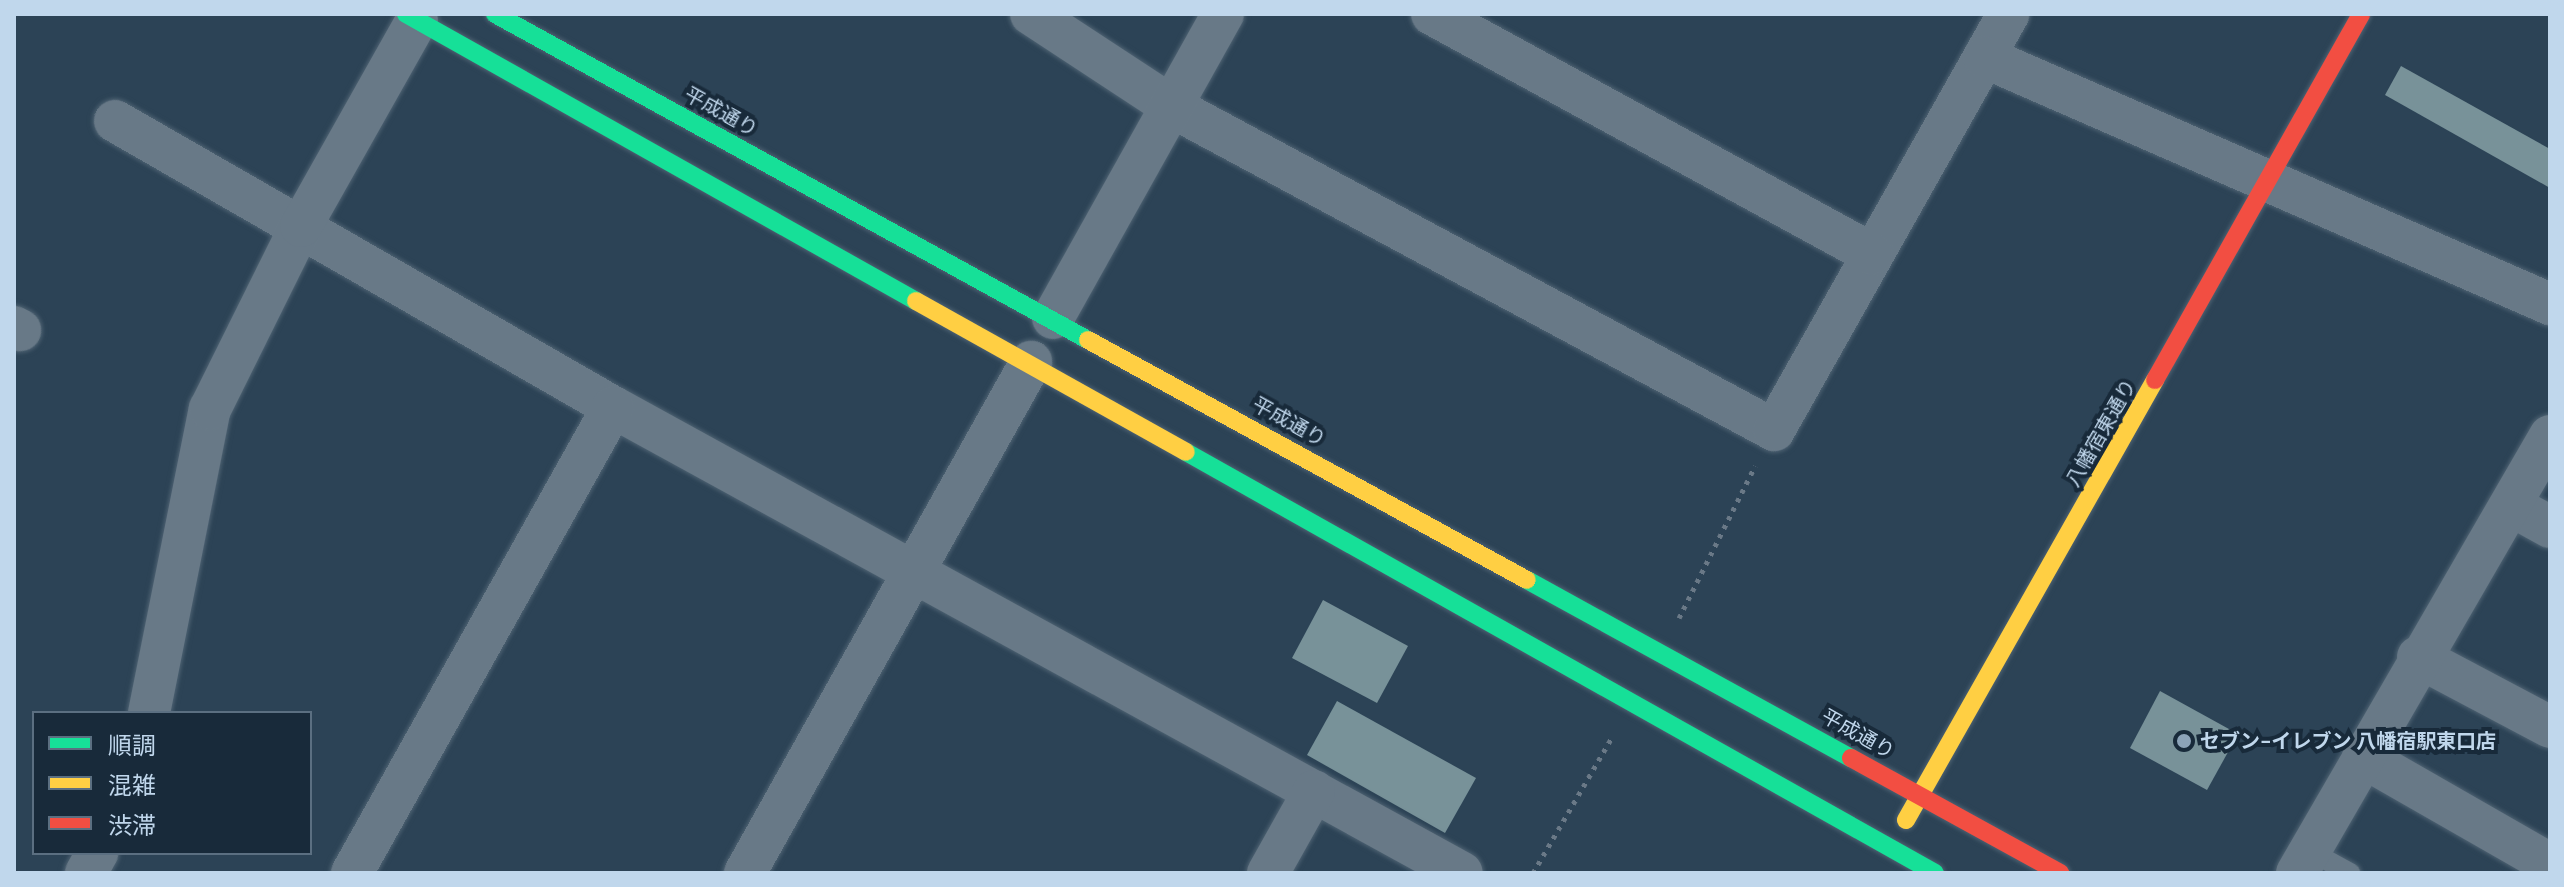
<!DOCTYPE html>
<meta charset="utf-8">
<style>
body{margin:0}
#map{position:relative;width:2564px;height:887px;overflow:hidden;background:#2c4356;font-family:"DM Sans","Noto Sans JP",sans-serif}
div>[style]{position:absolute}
.building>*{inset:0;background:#789299}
.path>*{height:5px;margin-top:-2.5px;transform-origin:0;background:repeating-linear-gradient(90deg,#6a7987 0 4px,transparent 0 10px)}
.roads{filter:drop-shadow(0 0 2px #4e6272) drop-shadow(0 0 2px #4e6272)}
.lane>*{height:20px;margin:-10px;padding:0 10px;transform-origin:10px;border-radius:10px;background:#687987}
.street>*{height:42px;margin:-21px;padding:0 21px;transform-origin:21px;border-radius:21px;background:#687987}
.fast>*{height:18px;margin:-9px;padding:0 9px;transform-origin:9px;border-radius:9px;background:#16e098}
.slow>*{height:18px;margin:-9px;padding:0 9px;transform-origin:9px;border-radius:9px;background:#ffcf43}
.jam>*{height:18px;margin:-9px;padding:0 9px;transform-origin:9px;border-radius:9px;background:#f24e42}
.dots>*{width:22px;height:22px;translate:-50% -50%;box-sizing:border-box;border:4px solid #182a3a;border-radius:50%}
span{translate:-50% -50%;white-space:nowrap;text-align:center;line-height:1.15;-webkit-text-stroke:8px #182a3a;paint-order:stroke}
.street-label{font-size:20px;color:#c0d7ec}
.poi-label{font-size:20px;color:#c0d7ec;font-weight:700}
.left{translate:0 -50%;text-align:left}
.frame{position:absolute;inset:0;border:16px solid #c0d7ec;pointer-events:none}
.legend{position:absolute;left:32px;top:711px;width:280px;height:144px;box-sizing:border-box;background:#182a3a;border:2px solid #5b6f81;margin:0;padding:10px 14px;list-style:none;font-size:24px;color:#c0d7ec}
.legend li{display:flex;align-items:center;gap:16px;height:40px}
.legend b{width:40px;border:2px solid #5b6f81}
</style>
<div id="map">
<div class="building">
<i style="clip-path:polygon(2401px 66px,2550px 149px,2550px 188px,2385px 95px)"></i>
<i style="clip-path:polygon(1323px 600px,1408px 646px,1377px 703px,1292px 658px)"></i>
<i style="clip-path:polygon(2160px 691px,2238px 734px,2207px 790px,2130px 748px)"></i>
<i style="clip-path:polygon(1337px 701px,1476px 778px,1445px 833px,1307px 755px)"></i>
</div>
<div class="path">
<i style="left:1679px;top:618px;width:170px;rotate:-63.4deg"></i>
<i style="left:1533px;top:873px;width:155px;rotate:-59.8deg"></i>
</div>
<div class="roads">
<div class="lane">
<i style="left:2310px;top:851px;width:46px;rotate:28.8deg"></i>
</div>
<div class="street">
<i style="left:1031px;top:14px;width:171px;rotate:33.3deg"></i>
<i style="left:1174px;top:108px;width:681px;rotate:28.22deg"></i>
<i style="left:1774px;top:430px;width:477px;rotate:-60.6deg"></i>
<i style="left:1432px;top:14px;width:501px;rotate:28.61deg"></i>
<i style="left:1984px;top:57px;width:618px;rotate:23.58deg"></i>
<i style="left:115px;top:121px;width:574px;rotate:29.87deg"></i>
<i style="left:613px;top:407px;width:968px;rotate:28.76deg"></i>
<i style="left:1053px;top:318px;width:348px;rotate:-60.8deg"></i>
<i style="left:14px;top:327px;width:7px;rotate:27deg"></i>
<i style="left:2512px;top:506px;width:43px;rotate:28.9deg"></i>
<i style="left:2418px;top:657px;width:149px;rotate:27.9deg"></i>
<i style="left:149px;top:713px;width:310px;rotate:-78.7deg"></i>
<i style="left:210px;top:409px;width:204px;rotate:-63.6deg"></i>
<i style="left:301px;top:226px;width:236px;rotate:-60.6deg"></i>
<i style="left:2363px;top:757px;width:215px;rotate:29.8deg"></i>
<i style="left:86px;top:873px;width:23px;rotate:-61deg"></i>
<i style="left:352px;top:873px;width:534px;rotate:-60.75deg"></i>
<i style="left:745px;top:873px;width:586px;rotate:-60.76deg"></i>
<i style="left:1268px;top:873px;width:94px;rotate:-60.7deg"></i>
<i style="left:2297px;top:873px;width:505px;rotate:-59.93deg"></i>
</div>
<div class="fast">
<i style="left:406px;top:14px;width:585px;rotate:29.37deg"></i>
<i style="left:495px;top:14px;width:677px;rotate:28.8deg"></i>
<i style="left:1186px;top:452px;width:859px;rotate:29.34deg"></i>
<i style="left:1527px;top:580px;width:370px;rotate:28.8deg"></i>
</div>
<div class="slow">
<i style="left:916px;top:301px;width:309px;rotate:29.2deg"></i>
<i style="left:1088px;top:340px;width:500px;rotate:28.67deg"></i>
<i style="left:1906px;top:820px;width:506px;rotate:-60.49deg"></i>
</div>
<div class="jam">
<i style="left:2155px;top:380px;width:420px;rotate:-60.6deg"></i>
<i style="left:1851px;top:758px;width:239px;rotate:28.8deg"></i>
</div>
</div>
<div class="dots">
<i style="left:2184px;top:741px;background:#8ca3b8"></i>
</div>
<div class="street-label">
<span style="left:721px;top:112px;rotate:29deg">平成通り</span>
<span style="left:1289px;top:422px;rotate:29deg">平成通り</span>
<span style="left:2101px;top:433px;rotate:-60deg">八幡宿東通り</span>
<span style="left:1858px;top:734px;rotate:29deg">平成通り</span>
</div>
<div class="poi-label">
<span class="left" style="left:2200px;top:741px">セブン-イレブン 八幡宿駅東口店</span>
</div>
<div class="frame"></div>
<ul class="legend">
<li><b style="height:10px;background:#16e098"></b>順調</li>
<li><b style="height:10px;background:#ffcf43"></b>混雑</li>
<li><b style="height:10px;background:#f24e42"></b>渋滞</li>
</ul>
</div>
